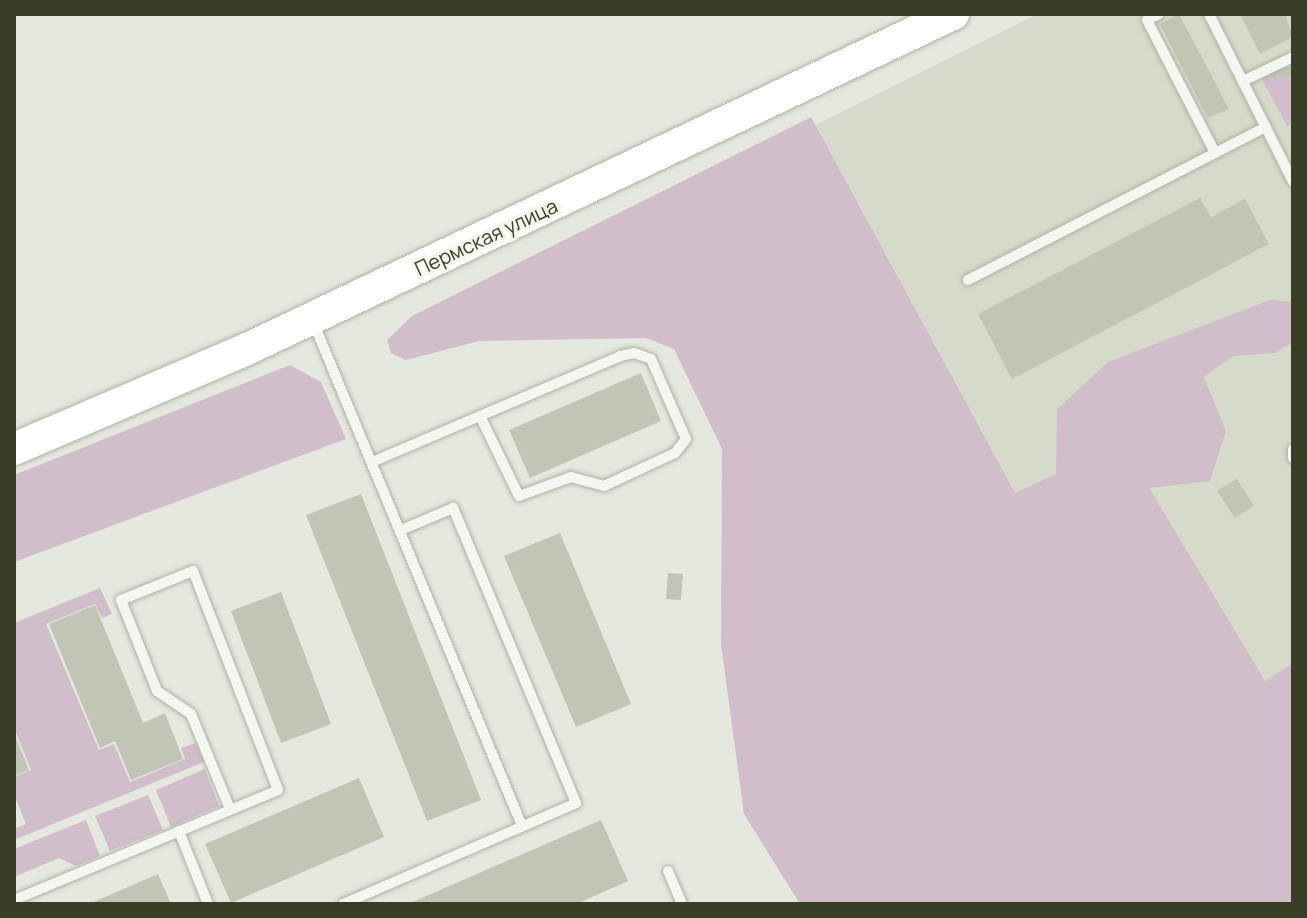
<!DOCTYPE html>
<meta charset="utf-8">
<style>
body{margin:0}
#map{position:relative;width:1307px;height:918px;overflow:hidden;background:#e5e8de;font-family:Manrope,sans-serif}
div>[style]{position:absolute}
.built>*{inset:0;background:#d5dacb}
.green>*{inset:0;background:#d2beca}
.building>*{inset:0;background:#c0c5b5}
.roads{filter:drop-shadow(0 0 2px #aeb2a3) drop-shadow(0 0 2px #aeb2a3)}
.service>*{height:10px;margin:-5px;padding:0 5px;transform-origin:5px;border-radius:5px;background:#f4f6f0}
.primary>*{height:32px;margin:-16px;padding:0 16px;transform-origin:16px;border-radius:16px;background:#fff}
span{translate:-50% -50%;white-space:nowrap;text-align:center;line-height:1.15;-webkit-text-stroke:6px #f3f5ed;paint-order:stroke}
.street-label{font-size:20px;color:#383f26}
.frame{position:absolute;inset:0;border:16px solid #383f26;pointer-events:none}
</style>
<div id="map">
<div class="built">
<i style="clip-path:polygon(1037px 14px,1293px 14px,1293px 668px,1264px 687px,1013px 499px,811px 127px)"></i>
</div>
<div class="green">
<i style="clip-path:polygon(1271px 74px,1275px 81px,1293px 74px,1293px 122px,1287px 126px,1261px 78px)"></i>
<i style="clip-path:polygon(811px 117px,1015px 493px,1056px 474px,1057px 409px,1108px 362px,1270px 300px,1293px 302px,1293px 342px,1275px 353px,1233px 356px,1204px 377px,1226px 431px,1210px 481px,1149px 488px,1265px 681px,1293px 663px,1293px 904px,800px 904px,744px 814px,721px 644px,722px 449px,674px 349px,646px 338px,479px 341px,406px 360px,391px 353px,387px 340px,412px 316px)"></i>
<i style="clip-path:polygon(290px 365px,321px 382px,346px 439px,14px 562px,14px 475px)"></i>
<i style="clip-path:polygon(100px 588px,112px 614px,102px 618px,95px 604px,46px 624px,99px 750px,114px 744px,130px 782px,185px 759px,181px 748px,196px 743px,204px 762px,14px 840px,14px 829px,26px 824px,14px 794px,14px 777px,31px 770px,14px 728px,14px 623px)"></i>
<i style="clip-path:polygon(205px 769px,219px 806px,171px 827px,156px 790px)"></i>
<i style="clip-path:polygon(148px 795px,163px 830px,110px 851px,95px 816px)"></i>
<i style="clip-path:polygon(86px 820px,100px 856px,76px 866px,59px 858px,14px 877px,14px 849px)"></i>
</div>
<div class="building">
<i style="clip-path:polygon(1179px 14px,1229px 109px,1208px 118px,1160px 24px)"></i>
<i style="clip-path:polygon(1240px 14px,1285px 14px,1293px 37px,1260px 54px)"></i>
<i style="clip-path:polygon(1286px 67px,1293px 67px,1293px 74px,1275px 82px,1271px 74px)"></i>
<i style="clip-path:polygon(1200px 198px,1211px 217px,1245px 199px,1269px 244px,1012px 379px,978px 314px)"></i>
<i style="clip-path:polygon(641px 373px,661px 421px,530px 478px,509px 430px)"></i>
<i style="clip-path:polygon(1237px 479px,1254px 506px,1235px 518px,1217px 491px)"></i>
<i style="clip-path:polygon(361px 494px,481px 800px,427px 821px,306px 515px)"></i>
<i style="clip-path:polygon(560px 533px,631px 704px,576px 727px,504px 556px)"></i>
<i style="clip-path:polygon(668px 573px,683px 574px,681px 600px,666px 599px)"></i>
<i style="clip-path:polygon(281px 592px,331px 724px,281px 743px,231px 611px)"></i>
<i style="clip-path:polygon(95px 605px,143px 723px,165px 713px,183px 759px,131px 780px,115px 741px,100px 748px,49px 624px)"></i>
<i style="clip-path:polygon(14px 733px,29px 770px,14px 776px)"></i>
<i style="clip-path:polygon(359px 778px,384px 837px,231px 903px,205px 844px)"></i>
<i style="clip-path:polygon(601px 820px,628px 881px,576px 904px,408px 904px)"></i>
<i style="clip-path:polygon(158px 874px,171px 904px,89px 904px)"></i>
</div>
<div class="roads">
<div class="service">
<i style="left:1159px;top:14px;width:13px;rotate:153deg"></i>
<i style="left:1147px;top:20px;width:149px;rotate:62.9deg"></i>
<i style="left:1209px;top:14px;width:188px;rotate:63.4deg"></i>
<i style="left:1243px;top:81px;width:55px;rotate:-25.6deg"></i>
<i style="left:968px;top:280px;width:335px;rotate:-27.2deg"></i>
<i style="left:314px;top:324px;width:543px;rotate:67.49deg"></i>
<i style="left:1293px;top:449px;width:9px;rotate:90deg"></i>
<i style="left:372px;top:462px;width:270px;rotate:-23.1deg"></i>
<i style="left:620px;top:356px;width:14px;rotate:-12deg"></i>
<i style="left:634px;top:353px;width:18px;rotate:19deg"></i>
<i style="left:651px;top:359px;width:87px;rotate:66.4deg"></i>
<i style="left:686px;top:439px;width:18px;rotate:128deg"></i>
<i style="left:675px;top:453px;width:78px;rotate:155.1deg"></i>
<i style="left:604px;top:486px;width:34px;rotate:-165deg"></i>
<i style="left:571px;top:477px;width:55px;rotate:159.9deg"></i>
<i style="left:519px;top:496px;width:89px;rotate:-116deg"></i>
<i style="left:179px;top:831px;width:79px;rotate:68.3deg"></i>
<i style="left:668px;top:871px;width:36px;rotate:67deg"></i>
<i style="left:14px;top:900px;width:286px;rotate:-22.6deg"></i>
<i style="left:278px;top:790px;width:235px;rotate:-111.2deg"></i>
<i style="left:193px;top:571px;width:78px;rotate:158.1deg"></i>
<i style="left:121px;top:600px;width:98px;rotate:68.4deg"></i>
<i style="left:157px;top:691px;width:41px;rotate:34.1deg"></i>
<i style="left:191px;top:714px;width:103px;rotate:67.7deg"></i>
<i style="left:343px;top:904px;width:254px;rotate:-23.4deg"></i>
<i style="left:576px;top:803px;width:320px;rotate:-112.6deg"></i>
<i style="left:453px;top:508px;width:56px;rotate:157.1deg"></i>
</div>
<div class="primary">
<i style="left:14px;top:449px;width:251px;rotate:-23.2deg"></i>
<i style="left:245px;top:350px;width:784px;rotate:-25.39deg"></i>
</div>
</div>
<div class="street-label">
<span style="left:486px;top:237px;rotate:-25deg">Пермская улица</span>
</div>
<div class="frame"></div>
</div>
